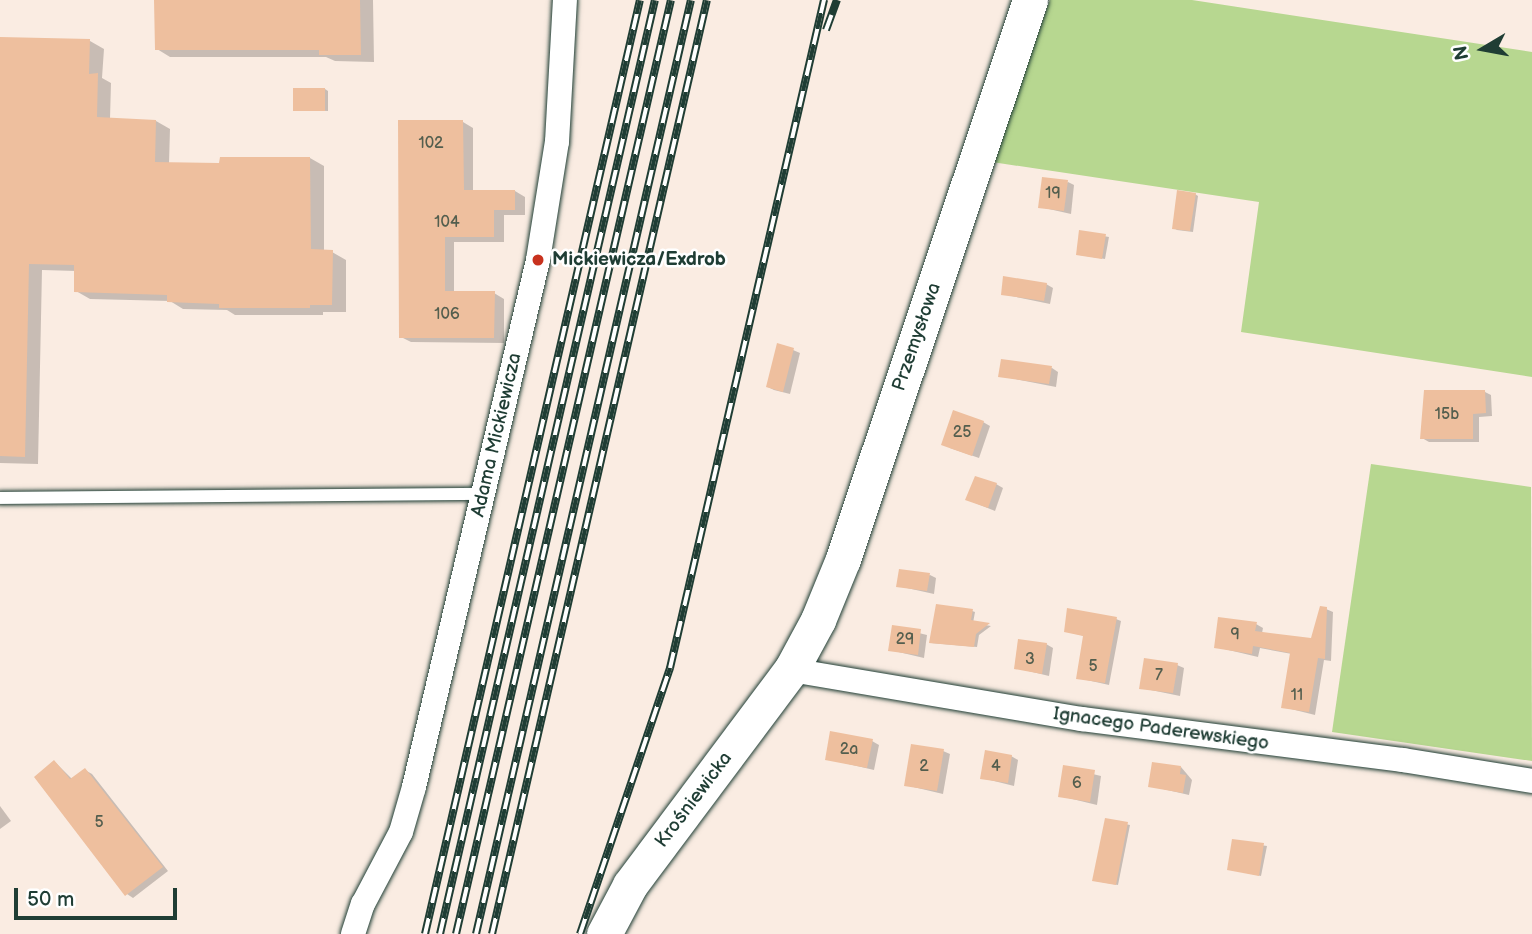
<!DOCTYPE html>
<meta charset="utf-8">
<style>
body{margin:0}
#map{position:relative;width:1532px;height:934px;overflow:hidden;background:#faece2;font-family:"Balsamiq Sans",sans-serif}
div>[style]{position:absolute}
.green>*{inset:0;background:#b7d790}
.shadow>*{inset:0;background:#0003}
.building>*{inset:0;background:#eebf9e}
.roads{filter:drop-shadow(0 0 2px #1f3d34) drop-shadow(0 0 2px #1f3d34)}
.lane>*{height:12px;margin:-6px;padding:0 6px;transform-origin:6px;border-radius:6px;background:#fff}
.street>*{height:24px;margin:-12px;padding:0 12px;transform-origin:12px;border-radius:12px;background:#fff}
.secondary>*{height:35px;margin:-17.5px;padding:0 17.5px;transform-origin:17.5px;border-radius:17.5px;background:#fff}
.rail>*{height:8px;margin-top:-4px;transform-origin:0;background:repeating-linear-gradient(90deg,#fff 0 16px,#1f3d34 0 32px);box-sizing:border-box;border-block:2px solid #1f3d34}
.dots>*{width:19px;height:19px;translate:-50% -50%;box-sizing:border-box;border:4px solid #fff;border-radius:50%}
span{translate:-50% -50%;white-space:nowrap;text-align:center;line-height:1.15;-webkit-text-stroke:5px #fff;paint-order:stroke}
.number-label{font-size:16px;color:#535e4e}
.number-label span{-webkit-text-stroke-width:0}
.poi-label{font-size:19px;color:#1f3d34;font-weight:700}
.left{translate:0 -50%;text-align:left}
.street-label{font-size:19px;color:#1f3d34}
.north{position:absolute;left:1448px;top:14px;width:70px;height:70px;-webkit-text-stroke:5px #fff;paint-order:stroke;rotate:260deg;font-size:19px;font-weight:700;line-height:28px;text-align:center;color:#1f3d34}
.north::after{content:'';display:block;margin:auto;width:24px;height:32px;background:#1f3d34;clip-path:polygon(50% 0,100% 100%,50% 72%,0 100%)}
.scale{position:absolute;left:14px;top:888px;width:163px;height:32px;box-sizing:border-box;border:4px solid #1f3d34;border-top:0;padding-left:9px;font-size:21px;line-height:24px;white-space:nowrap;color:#1f3d34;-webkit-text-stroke:5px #fff;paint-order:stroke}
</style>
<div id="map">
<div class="green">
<i style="clip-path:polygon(1050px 0,1192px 0,1532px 52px,1532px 377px,1241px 332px,1259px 202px,992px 162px)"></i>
<i style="clip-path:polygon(1371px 464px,1531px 487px,1532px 761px,1332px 732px)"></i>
</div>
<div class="shadow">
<i style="clip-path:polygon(156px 0,373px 0,374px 62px,335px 61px,326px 57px,170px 57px,157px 49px)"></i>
<i style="clip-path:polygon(0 39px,90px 41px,104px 49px,102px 78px,111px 83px,110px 119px,156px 121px,170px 129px,169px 164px,221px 165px,310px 158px,324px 166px,324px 252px,332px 252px,346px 260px,346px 312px,323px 312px,323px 315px,235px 315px,227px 310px,183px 309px,170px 301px,90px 299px,76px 291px,76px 271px,42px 270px,38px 464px,0 463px)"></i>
<i style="clip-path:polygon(325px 89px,328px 91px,328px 111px,295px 110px)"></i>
<i style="clip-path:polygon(463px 122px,473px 128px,473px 192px,515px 191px,525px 197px,525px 215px,504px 215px,504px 242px,454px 242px,454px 293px,494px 293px,504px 299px,504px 343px,411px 342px,401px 337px)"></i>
<i style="clip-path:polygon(1068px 182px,1074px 185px,1071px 214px,1040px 207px)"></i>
<i style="clip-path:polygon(1195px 194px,1198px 196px,1193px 232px,1177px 230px,1174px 228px)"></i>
<i style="clip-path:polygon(1081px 232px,1109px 237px,1105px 259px,1080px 255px)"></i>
<i style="clip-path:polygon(1046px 284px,1053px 288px,1050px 304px,1002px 294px)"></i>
<i style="clip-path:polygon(793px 350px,800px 353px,790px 394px,774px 390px,768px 387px)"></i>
<i style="clip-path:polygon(1052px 368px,1058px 372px,1056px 387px,1000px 376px)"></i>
<i style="clip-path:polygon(1485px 392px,1491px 395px,1492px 416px,1479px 417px,1479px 442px,1429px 442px,1422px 438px)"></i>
<i style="clip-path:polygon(983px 422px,990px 426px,979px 458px,950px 448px)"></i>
<i style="clip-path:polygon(996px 484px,1003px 488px,995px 511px,968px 500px)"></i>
<i style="clip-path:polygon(930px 575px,936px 578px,934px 594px,898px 586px)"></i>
<i style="clip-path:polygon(1326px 609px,1333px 612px,1331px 661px,1324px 660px,1315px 715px,1283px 707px,1292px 654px,1260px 648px,1258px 657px,1216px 647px,1256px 624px,1263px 628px,1262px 633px,1312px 640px)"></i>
<i style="clip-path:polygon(972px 611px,975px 612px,973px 623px,991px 626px,979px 635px,977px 647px,931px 643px)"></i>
<i style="clip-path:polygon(1116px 619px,1121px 621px,1109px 685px,1078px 678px,1084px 636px,1066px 631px)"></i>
<i style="clip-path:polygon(894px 627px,927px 635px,924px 658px,890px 650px)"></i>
<i style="clip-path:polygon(1046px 644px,1053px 648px,1049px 676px,1016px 668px)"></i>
<i style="clip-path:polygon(1177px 665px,1184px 668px,1180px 696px,1141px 688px)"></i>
<i style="clip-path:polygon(872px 741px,879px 745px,874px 770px,827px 759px)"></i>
<i style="clip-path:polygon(943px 751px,950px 754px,943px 794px,905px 785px)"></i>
<i style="clip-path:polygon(1011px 756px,1018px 760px,1014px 786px,982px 778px)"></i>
<i style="clip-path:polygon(55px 762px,73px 780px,85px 770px,92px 774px,168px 871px,133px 898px,127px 894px)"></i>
<i style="clip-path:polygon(1064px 767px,1101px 776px,1097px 805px,1060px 796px)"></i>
<i style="clip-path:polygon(1181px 767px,1192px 780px,1189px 795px,1150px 786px)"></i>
<i style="clip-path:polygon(0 806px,11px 821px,0 829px)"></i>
<i style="clip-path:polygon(1106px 820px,1130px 825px,1118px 885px,1096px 881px)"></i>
<i style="clip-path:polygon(1233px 841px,1267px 846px,1261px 876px,1229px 869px)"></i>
</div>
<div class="building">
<i style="clip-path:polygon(154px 0,360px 0,361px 55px,319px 55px,319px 50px,155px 50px)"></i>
<i style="clip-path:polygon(0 37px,90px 39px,89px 74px,98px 73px,97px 117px,156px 120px,155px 162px,219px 163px,220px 157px,310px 157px,311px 249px,333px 250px,332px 305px,310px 305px,310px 308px,219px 308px,219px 304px,167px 302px,167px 295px,74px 292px,74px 265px,29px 264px,25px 457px,0 456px)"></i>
<i style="clip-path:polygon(293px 88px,325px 88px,325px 111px,293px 111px)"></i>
<i style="clip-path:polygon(398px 120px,463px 120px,464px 190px,515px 190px,515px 210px,494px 210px,494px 237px,445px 237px,445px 291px,495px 291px,494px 338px,399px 338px)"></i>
<i style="clip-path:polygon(1042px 177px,1068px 180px,1064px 211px,1038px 208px)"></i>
<i style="clip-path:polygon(1177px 190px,1196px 193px,1190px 231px,1172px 229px)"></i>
<i style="clip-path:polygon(1079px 230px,1106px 234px,1102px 259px,1076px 255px)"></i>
<i style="clip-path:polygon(1003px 276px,1047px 283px,1044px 301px,1001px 295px)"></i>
<i style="clip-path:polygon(777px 343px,794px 348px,783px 392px,766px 387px)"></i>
<i style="clip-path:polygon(1001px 359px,1052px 366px,1049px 384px,998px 377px)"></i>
<i style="clip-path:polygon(1424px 390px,1485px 390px,1486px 413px,1473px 414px,1473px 439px,1420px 439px)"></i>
<i style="clip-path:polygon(953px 410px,984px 421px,972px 456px,941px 445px)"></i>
<i style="clip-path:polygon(975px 476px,997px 483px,988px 508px,965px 500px)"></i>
<i style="clip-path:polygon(899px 569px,930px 573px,927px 591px,896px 587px)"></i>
<i style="clip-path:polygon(936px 604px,973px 609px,971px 620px,990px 623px,976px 634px,974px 647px,929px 643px)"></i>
<i style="clip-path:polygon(1320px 606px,1327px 607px,1325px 659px,1318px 658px,1309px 712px,1281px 708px,1290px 653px,1253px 646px,1252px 654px,1214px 648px,1218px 617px,1257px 622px,1255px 631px,1311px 638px)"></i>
<i style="clip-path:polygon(1067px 608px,1117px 617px,1105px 683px,1076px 679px,1083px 636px,1064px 632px)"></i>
<i style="clip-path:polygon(892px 625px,921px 629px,918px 655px,888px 651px)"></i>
<i style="clip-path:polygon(1018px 639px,1047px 643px,1042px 674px,1014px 669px)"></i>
<i style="clip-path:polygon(1144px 658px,1178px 663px,1173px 693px,1139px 689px)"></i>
<i style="clip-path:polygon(830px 731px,873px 739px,867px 768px,825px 760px)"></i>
<i style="clip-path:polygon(911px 744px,944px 749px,937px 791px,904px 786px)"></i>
<i style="clip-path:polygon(985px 750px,1012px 755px,1008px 783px,980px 779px)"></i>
<i style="clip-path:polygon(54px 760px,70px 779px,85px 768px,163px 867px,125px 896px,34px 777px)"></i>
<i style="clip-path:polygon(1152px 762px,1181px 766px,1180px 774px,1186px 775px,1183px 793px,1148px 787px)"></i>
<i style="clip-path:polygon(1063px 765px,1095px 770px,1090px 802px,1058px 797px)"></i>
<i style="clip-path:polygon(1105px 818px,1128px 822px,1116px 885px,1092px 881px)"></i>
<i style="clip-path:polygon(1232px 839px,1264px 843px,1259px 876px,1227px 870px)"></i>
</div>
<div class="roads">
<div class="lane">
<i style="left:0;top:498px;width:484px;rotate:-0.5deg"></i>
</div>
<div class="street">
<i style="left:791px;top:670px;width:295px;rotate:9.6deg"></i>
<i style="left:1082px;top:719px;width:324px;rotate:7.3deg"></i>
<i style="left:1403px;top:760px;width:131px;rotate:9.2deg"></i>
<i style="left:353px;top:934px;width:32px;rotate:-72deg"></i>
<i style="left:363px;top:904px;width:81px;rotate:-62.2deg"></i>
<i style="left:401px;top:832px;width:47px;rotate:-73.9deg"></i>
<i style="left:414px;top:787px;width:541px;rotate:-76.76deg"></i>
<i style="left:538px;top:260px;width:120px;rotate:-80.9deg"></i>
<i style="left:557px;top:142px;width:142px;rotate:-86.8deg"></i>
</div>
<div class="secondary">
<i style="left:604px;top:934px;width:55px;rotate:-62deg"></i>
<i style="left:630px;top:885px;width:269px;rotate:-53.2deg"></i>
<i style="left:791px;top:670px;width:57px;rotate:-61.6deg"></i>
<i style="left:818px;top:620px;width:66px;rotate:-67.7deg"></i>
<i style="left:843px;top:559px;width:589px;rotate:-71.5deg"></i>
</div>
</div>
<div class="rail">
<i style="left:826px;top:30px;width:32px;rotate:-70deg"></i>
<i style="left:425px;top:934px;width:958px;rotate:-77.04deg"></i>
<i style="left:440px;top:934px;width:958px;rotate:-77.04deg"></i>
<i style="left:456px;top:934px;width:958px;rotate:-77.04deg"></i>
<i style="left:476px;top:934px;width:958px;rotate:-77.04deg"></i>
<i style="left:492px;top:934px;width:958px;rotate:-77.04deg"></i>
<i style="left:580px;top:934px;width:281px;rotate:-71.3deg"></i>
<i style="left:670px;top:668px;width:686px;rotate:-77.02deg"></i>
</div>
<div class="dots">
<i style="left:538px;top:260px;background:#c8321e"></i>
</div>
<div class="number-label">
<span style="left:431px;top:144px">102</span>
<span style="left:1053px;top:194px">19</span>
<span style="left:447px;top:223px">104</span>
<span style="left:447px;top:315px">106</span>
<span style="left:1447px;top:415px">15b</span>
<span style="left:962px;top:433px">25</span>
<span style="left:1235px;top:635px">9</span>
<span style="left:905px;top:640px">29</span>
<span style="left:1030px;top:660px">3</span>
<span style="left:1093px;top:667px">5</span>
<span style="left:1159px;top:676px">7</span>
<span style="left:1297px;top:696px">11</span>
<span style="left:849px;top:750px">2a</span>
<span style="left:924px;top:767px">2</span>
<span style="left:996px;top:767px">4</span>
<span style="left:1077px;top:784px">6</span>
<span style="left:99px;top:823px">5</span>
</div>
<div class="poi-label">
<span class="left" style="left:552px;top:260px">Mickiewicza/Exdrob</span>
</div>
<div class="street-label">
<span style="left:917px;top:337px;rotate:-71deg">Przemysłowa</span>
<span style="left:497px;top:435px;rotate:-77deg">Adama Mickiewicza</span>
<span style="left:1161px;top:729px;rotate:8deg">Ignacego Paderewskiego</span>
<span style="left:694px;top:800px;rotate:-53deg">Krośniewicka</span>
</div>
<div class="north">N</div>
<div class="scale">50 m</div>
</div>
